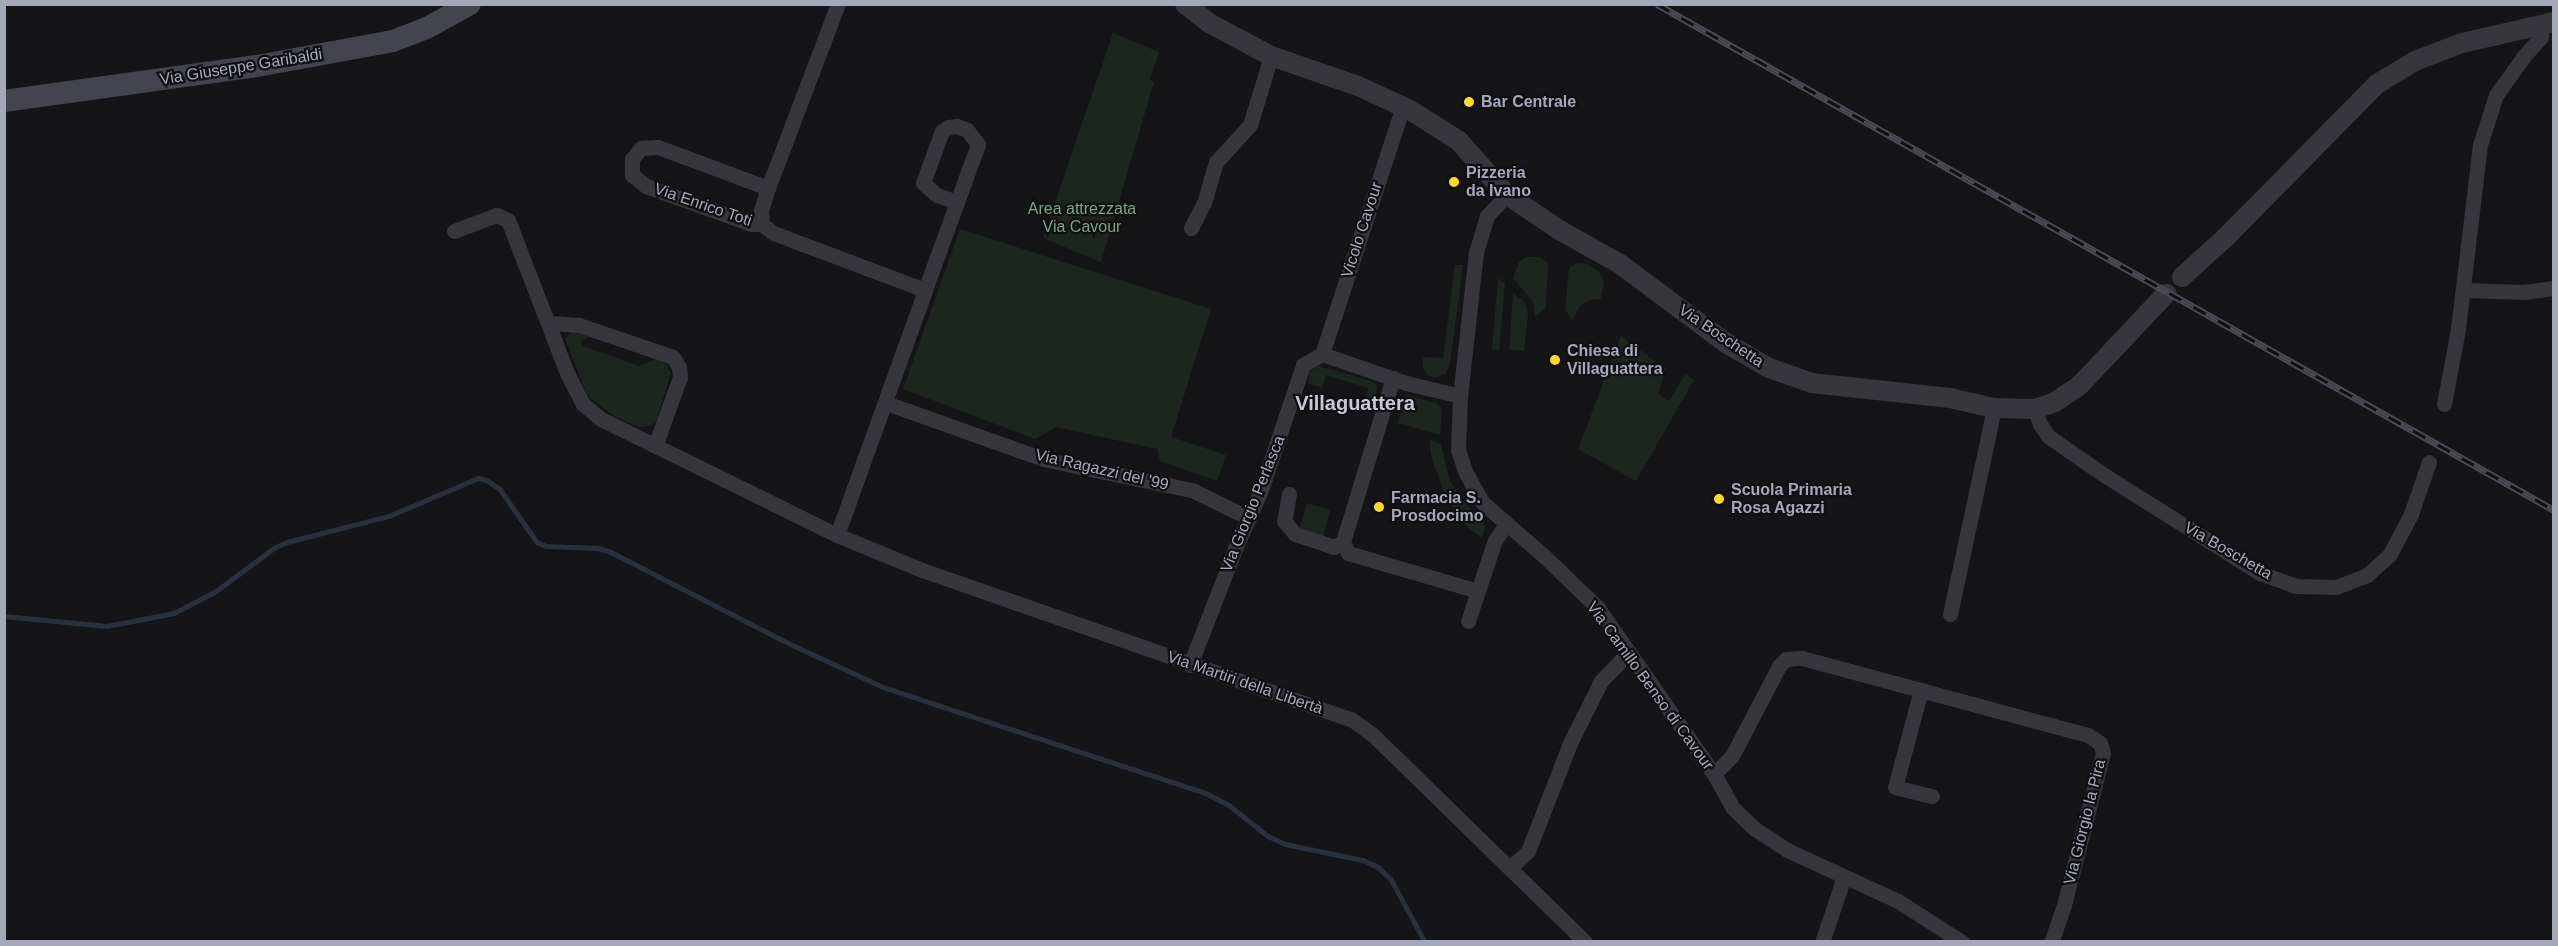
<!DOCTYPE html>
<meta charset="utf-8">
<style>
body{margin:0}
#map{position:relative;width:2558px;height:946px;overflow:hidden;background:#151517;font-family:Arial,sans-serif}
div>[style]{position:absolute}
.green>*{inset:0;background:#1c261f}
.stream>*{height:4.5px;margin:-2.25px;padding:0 2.25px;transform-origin:2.25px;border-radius:2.25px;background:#2a313c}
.minor>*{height:15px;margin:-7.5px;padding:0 7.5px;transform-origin:7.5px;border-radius:7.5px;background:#36363c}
.tertiary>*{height:20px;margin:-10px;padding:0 10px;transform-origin:10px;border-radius:10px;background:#36363c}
.secondary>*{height:22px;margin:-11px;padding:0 11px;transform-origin:11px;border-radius:11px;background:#43444d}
.rail>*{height:7px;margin-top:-3.5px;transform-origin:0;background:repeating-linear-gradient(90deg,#101012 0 14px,#484952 0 28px);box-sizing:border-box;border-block:2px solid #484952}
.dots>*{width:16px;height:16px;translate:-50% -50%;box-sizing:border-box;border:3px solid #101012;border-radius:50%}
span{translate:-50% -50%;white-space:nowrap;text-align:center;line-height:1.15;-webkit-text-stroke:4.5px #101012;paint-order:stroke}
.street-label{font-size:16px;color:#a5a8b9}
.poi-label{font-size:16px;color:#a5a8b9;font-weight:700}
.left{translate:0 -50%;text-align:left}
.park-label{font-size:16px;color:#7ba584}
.quarter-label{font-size:20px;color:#c7c8d4;font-weight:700}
.frame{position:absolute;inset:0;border:6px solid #a5a8b9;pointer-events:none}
</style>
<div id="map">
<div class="green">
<i style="clip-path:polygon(1113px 33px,1159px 52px,1150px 80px,1154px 82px,1101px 262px,1043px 238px)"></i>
<i style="clip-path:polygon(960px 229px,1211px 309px,1171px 437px,1226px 455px,1217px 481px,1160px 461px,1157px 449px,1056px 427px,1035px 439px,903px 389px)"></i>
<i style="clip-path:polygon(1527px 257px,1540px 257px,1548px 263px,1546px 308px,1535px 317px,1533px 302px,1513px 278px,1519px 262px)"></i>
<i style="clip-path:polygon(1576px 263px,1588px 264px,1599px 272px,1604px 281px,1601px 299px,1591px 299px,1580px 306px,1572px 320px,1565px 309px,1569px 269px)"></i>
<i style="clip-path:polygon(1455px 265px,1463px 265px,1450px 364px,1446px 373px,1434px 378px,1427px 375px,1423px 368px,1423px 357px,1443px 358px)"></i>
<i style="clip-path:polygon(1498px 278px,1505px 284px,1499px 350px,1492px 349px)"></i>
<i style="clip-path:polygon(1513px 293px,1524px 301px,1528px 314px,1524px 351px,1509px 350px)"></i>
<i style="clip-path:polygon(574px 332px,590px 336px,581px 342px,583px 346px,639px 366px,655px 359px,663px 361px,667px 366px,671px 373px,656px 422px,650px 426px,638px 427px,615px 417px,587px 395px,565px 338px)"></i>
<i style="clip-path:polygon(1621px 336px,1666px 369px,1658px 394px,1669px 401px,1685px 374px,1694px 380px,1636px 481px,1578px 449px)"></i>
<i style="clip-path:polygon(1319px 366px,1371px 381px,1377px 385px,1375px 404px,1365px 401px,1368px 388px,1326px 375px,1322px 388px,1308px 383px,1310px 372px)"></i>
<i style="clip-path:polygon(1407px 395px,1436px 403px,1442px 409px,1440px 435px,1398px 423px,1403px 406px,1395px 403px,1399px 398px)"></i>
<i style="clip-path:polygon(1429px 439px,1441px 444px,1450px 481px,1461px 499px,1483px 522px,1485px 527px,1482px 538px,1465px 525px,1445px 496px,1432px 459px)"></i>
<i style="clip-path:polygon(1307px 503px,1330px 510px,1323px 538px,1299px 531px)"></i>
</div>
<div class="stream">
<i style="left:4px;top:616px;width:103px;rotate:5.5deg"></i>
<i style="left:107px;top:626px;width:68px;rotate:-11deg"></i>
<i style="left:174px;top:613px;width:47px;rotate:-27.6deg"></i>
<i style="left:216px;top:591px;width:72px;rotate:-36.6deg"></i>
<i style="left:274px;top:548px;width:14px;rotate:-25deg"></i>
<i style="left:287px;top:542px;width:105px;rotate:-14.3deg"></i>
<i style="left:389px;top:516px;width:97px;rotate:-23.1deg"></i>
<i style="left:478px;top:478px;width:9px;rotate:13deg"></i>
<i style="left:487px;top:480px;width:16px;rotate:35deg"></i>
<i style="left:500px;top:489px;width:65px;rotate:55.1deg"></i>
<i style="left:537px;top:542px;width:10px;rotate:24deg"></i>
<i style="left:546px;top:546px;width:52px;rotate:2.2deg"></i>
<i style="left:598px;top:548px;width:14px;rotate:17deg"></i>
<i style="left:611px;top:552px;width:192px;rotate:27.2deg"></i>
<i style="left:782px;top:640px;width:111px;rotate:25deg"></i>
<i style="left:883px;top:687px;width:342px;rotate:18.2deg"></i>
<i style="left:1208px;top:794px;width:24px;rotate:28deg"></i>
<i style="left:1229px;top:805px;width:50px;rotate:38.5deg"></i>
<i style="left:1268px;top:836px;width:19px;rotate:25deg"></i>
<i style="left:1285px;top:844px;width:80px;rotate:11.6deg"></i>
<i style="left:1363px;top:860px;width:17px;rotate:25deg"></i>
<i style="left:1378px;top:867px;width:18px;rotate:43deg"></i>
<i style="left:1391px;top:879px;width:72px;rotate:61.6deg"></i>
<i style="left:2194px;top:942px;width:21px"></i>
</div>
<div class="minor">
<i style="left:1507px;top:195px;width:29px;rotate:134deg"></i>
<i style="left:1487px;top:216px;width:38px;rotate:107deg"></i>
<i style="left:1476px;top:252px;width:145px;rotate:96.3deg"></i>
<i style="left:1460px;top:396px;width:54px;rotate:92.1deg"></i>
<i style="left:1458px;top:450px;width:24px;rotate:71deg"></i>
<i style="left:1466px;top:473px;width:33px;rotate:61deg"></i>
<i style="left:1482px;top:502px;width:82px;rotate:41.1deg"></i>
<i style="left:1544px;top:556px;width:75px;rotate:43.9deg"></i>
<i style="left:1598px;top:608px;width:203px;rotate:55.1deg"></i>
<i style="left:1714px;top:774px;width:39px;rotate:61deg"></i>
<i style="left:1733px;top:808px;width:30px;rotate:44deg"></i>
<i style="left:1755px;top:829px;width:38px;rotate:33deg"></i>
<i style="left:1787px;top:850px;width:122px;rotate:24.7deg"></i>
<i style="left:1898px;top:901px;width:76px;rotate:32.6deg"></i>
<i style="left:762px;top:224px;width:11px;rotate:180deg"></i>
<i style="left:751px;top:224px;width:112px;rotate:-160.1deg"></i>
<i style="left:646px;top:186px;width:18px;rotate:-142deg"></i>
<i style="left:632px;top:175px;width:16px;rotate:-90deg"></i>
<i style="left:632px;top:159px;width:14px;rotate:-51deg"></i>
<i style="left:641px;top:148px;width:17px;rotate:-3deg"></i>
<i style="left:658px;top:147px;width:117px;rotate:20.4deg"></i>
<i style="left:1191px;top:228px;width:28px;rotate:-63deg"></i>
<i style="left:1204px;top:203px;width:43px;rotate:-73.7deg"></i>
<i style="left:1216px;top:162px;width:50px;rotate:-47.4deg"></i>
<i style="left:1250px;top:125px;width:72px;rotate:-73.1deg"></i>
<i style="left:454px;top:231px;width:45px;rotate:-20.9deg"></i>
<i style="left:496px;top:215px;width:13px;rotate:23deg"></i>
<i style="left:508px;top:220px;width:164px;rotate:68.9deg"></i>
<i style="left:567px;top:373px;width:35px;rotate:63deg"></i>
<i style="left:583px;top:404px;width:23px;rotate:40deg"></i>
<i style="left:601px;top:419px;width:263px;rotate:26.2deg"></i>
<i style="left:837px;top:535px;width:92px;rotate:22.4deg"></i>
<i style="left:922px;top:570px;width:454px;rotate:19.2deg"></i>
<i style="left:1351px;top:719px;width:26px;rotate:36deg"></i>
<i style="left:1372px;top:734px;width:298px;rotate:44.3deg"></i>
<i style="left:925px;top:290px;width:155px;rotate:-70deg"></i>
<i style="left:978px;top:144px;width:18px;rotate:-128deg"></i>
<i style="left:967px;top:130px;width:11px;rotate:-158deg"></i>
<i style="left:957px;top:126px;width:9px;rotate:174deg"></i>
<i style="left:948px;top:127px;width:7px;rotate:146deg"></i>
<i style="left:942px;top:131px;width:55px;rotate:110.1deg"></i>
<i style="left:923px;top:183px;width:18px;rotate:41deg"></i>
<i style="left:937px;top:195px;width:21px;rotate:19deg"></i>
<i style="left:2463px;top:290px;width:61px;rotate:1.9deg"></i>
<i style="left:2524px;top:292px;width:30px;rotate:-8deg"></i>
<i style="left:549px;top:323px;width:30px;rotate:4deg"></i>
<i style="left:579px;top:325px;width:99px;rotate:18.8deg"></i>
<i style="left:673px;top:357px;width:12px;rotate:59deg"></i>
<i style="left:679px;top:367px;width:10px;rotate:84deg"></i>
<i style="left:680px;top:377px;width:73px;rotate:109.9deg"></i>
<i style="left:1322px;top:354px;width:261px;rotate:-71.9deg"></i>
<i style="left:1393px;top:378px;width:171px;rotate:107deg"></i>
<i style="left:1343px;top:542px;width:12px;rotate:66deg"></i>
<i style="left:1348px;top:553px;width:135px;rotate:16.3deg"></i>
<i style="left:886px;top:403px;width:167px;rotate:19.6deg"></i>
<i style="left:1043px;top:459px;width:152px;rotate:11.8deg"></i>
<i style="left:1192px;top:490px;width:64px;rotate:26.2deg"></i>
<i style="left:2444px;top:404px;width:76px;rotate:-79.4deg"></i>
<i style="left:2458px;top:329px;width:185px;rotate:-83.2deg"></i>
<i style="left:2480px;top:145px;width:52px;rotate:-72.3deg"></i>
<i style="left:2496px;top:95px;width:48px;rotate:-54.3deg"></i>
<i style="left:2524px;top:56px;width:25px;rotate:-48deg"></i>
<i style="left:2541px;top:37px;width:12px;rotate:-90deg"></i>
<i style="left:2035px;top:409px;width:16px;rotate:72deg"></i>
<i style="left:2040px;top:424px;width:14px;rotate:56deg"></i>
<i style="left:2048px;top:436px;width:65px;rotate:34.9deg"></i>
<i style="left:2101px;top:473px;width:188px;rotate:32.2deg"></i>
<i style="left:2260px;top:573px;width:37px;rotate:20deg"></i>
<i style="left:2295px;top:586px;width:41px;rotate:1.4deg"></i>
<i style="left:2336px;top:587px;width:33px;rotate:-21deg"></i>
<i style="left:2367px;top:575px;width:31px;rotate:-42deg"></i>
<i style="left:2390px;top:554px;width:45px;rotate:-62.3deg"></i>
<i style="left:2411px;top:514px;width:55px;rotate:-70.9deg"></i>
<i style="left:1289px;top:494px;width:27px;rotate:100deg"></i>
<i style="left:1284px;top:521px;width:17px;rotate:50deg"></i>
<i style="left:1295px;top:534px;width:41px;rotate:18.4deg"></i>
<i style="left:1334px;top:547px;width:10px;rotate:-29deg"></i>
<i style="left:837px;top:535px;width:260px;rotate:-70.2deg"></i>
<i style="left:925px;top:290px;width:162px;rotate:-159.4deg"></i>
<i style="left:773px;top:233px;width:14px;rotate:-141deg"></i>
<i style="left:762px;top:224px;width:14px;rotate:-94deg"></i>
<i style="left:761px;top:210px;width:23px;rotate:-72deg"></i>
<i style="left:768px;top:188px;width:197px;rotate:-69.2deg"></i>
<i style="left:1950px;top:614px;width:211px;rotate:-77.9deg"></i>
<i style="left:1468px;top:621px;width:85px;rotate:-71.6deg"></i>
<i style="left:1495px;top:540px;width:19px;rotate:-55deg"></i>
<i style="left:1190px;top:665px;width:130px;rotate:-68.8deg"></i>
<i style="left:1237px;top:544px;width:59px;rotate:-66deg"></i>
<i style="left:1261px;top:490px;width:132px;rotate:-71.4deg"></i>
<i style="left:1303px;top:365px;width:22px;rotate:-30deg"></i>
<i style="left:1322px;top:354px;width:89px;rotate:19deg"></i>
<i style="left:1406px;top:383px;width:56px;rotate:13.5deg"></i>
<i style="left:1921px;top:690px;width:100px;rotate:105deg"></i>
<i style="left:1895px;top:787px;width:38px;rotate:14deg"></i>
<i style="left:1714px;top:774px;width:25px;rotate:-45deg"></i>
<i style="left:1732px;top:756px;width:102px;rotate:-62.4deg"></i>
<i style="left:1779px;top:666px;width:10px;rotate:-45deg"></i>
<i style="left:1786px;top:659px;width:16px;rotate:-4deg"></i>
<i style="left:1802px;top:658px;width:296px;rotate:15.1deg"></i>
<i style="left:2088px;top:735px;width:14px;rotate:34deg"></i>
<i style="left:2100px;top:743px;width:10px;rotate:73deg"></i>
<i style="left:2103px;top:753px;width:157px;rotate:104.4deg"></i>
<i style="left:2064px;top:905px;width:39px;rotate:109deg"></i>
<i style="left:1510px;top:868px;width:25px;rotate:-43deg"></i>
<i style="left:1528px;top:851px;width:116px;rotate:-68.7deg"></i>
<i style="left:1570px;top:743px;width:69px;rotate:-63.4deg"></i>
<i style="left:1601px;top:681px;width:39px;rotate:-46deg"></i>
<i style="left:1822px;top:942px;width:69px;rotate:-71.3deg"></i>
</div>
<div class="tertiary">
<i style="left:1185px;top:4px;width:31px;rotate:38deg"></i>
<i style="left:1209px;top:23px;width:70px;rotate:28deg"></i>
<i style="left:1271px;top:56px;width:92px;rotate:19deg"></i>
<i style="left:1358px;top:86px;width:57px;rotate:24.8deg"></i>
<i style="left:1410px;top:110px;width:58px;rotate:32.3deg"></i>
<i style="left:1459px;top:141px;width:72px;rotate:48.4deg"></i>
<i style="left:1507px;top:195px;width:65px;rotate:33.7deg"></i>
<i style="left:1561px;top:231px;width:68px;rotate:29.2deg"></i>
<i style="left:1620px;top:264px;width:132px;rotate:36.7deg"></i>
<i style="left:1726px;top:343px;width:50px;rotate:30.2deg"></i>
<i style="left:1769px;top:368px;width:46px;rotate:19.2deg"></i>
<i style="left:1812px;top:383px;width:139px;rotate:6.2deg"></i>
<i style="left:1950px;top:398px;width:45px;rotate:12.8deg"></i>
<i style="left:1994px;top:408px;width:41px;rotate:1.4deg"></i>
<i style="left:2035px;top:409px;width:21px;rotate:-19deg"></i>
<i style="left:2055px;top:402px;width:29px;rotate:-34deg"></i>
<i style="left:2079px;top:386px;width:127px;rotate:-46.6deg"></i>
<i style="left:2182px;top:277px;width:59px;rotate:-42.3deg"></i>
<i style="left:2226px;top:237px;width:215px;rotate:-45.4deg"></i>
<i style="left:2377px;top:84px;width:44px;rotate:-31.2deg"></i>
<i style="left:2415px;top:61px;width:50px;rotate:-21deg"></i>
<i style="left:2462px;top:43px;width:94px;rotate:-12.9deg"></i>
</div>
<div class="secondary">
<i style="left:4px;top:101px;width:255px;rotate:-7.9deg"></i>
<i style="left:257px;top:66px;width:138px;rotate:-10.4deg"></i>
<i style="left:393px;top:41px;width:36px;rotate:-21deg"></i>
<i style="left:427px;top:28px;width:49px;rotate:-29.2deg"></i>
</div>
<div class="rail">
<i style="left:1657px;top:4px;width:1030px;rotate:29.43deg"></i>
</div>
<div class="dots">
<i style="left:1469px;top:102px;background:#ffda25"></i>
<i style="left:1454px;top:182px;background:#ffda25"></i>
<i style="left:1555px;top:360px;background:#ffda25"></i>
<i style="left:1719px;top:499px;background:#ffda25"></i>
<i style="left:1379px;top:507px;background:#ffda25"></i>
</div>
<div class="street-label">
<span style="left:241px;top:67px;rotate:-9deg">Via Giuseppe Garibaldi</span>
<span style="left:703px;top:205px;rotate:19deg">Via Enrico Toti</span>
<span style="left:1362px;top:230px;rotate:-72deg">Vicolo Cavour</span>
<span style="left:1721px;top:336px;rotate:34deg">Via Boschetta</span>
<span style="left:1102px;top:470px;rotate:13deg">Via Ragazzi del '99</span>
<span style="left:1253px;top:504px;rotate:-68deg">Via Giorgio Perlasca</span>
<span style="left:2228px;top:551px;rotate:30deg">Via Boschetta</span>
<span style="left:1245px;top:683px;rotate:19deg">Via Martiri della Libertà</span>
<span style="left:1650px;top:686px;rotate:54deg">Via Camillo Benso di Cavour</span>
<span style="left:2085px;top:822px;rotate:-76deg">Via Giorgio la Pira</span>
</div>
<div class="poi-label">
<span class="left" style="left:1481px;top:102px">Bar Centrale</span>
<span class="left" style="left:1466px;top:182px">Pizzeria<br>da Ivano</span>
<span class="left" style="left:1567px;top:360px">Chiesa di<br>Villaguattera</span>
<span class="left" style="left:1731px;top:499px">Scuola Primaria<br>Rosa Agazzi</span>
<span class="left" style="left:1391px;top:507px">Farmacia S.<br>Prosdocimo</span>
</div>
<div class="park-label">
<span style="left:1082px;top:218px">Area attrezzata<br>Via Cavour</span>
</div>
<div class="quarter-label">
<span style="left:1355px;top:403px">Villaguattera</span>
</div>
<div class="frame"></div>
</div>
